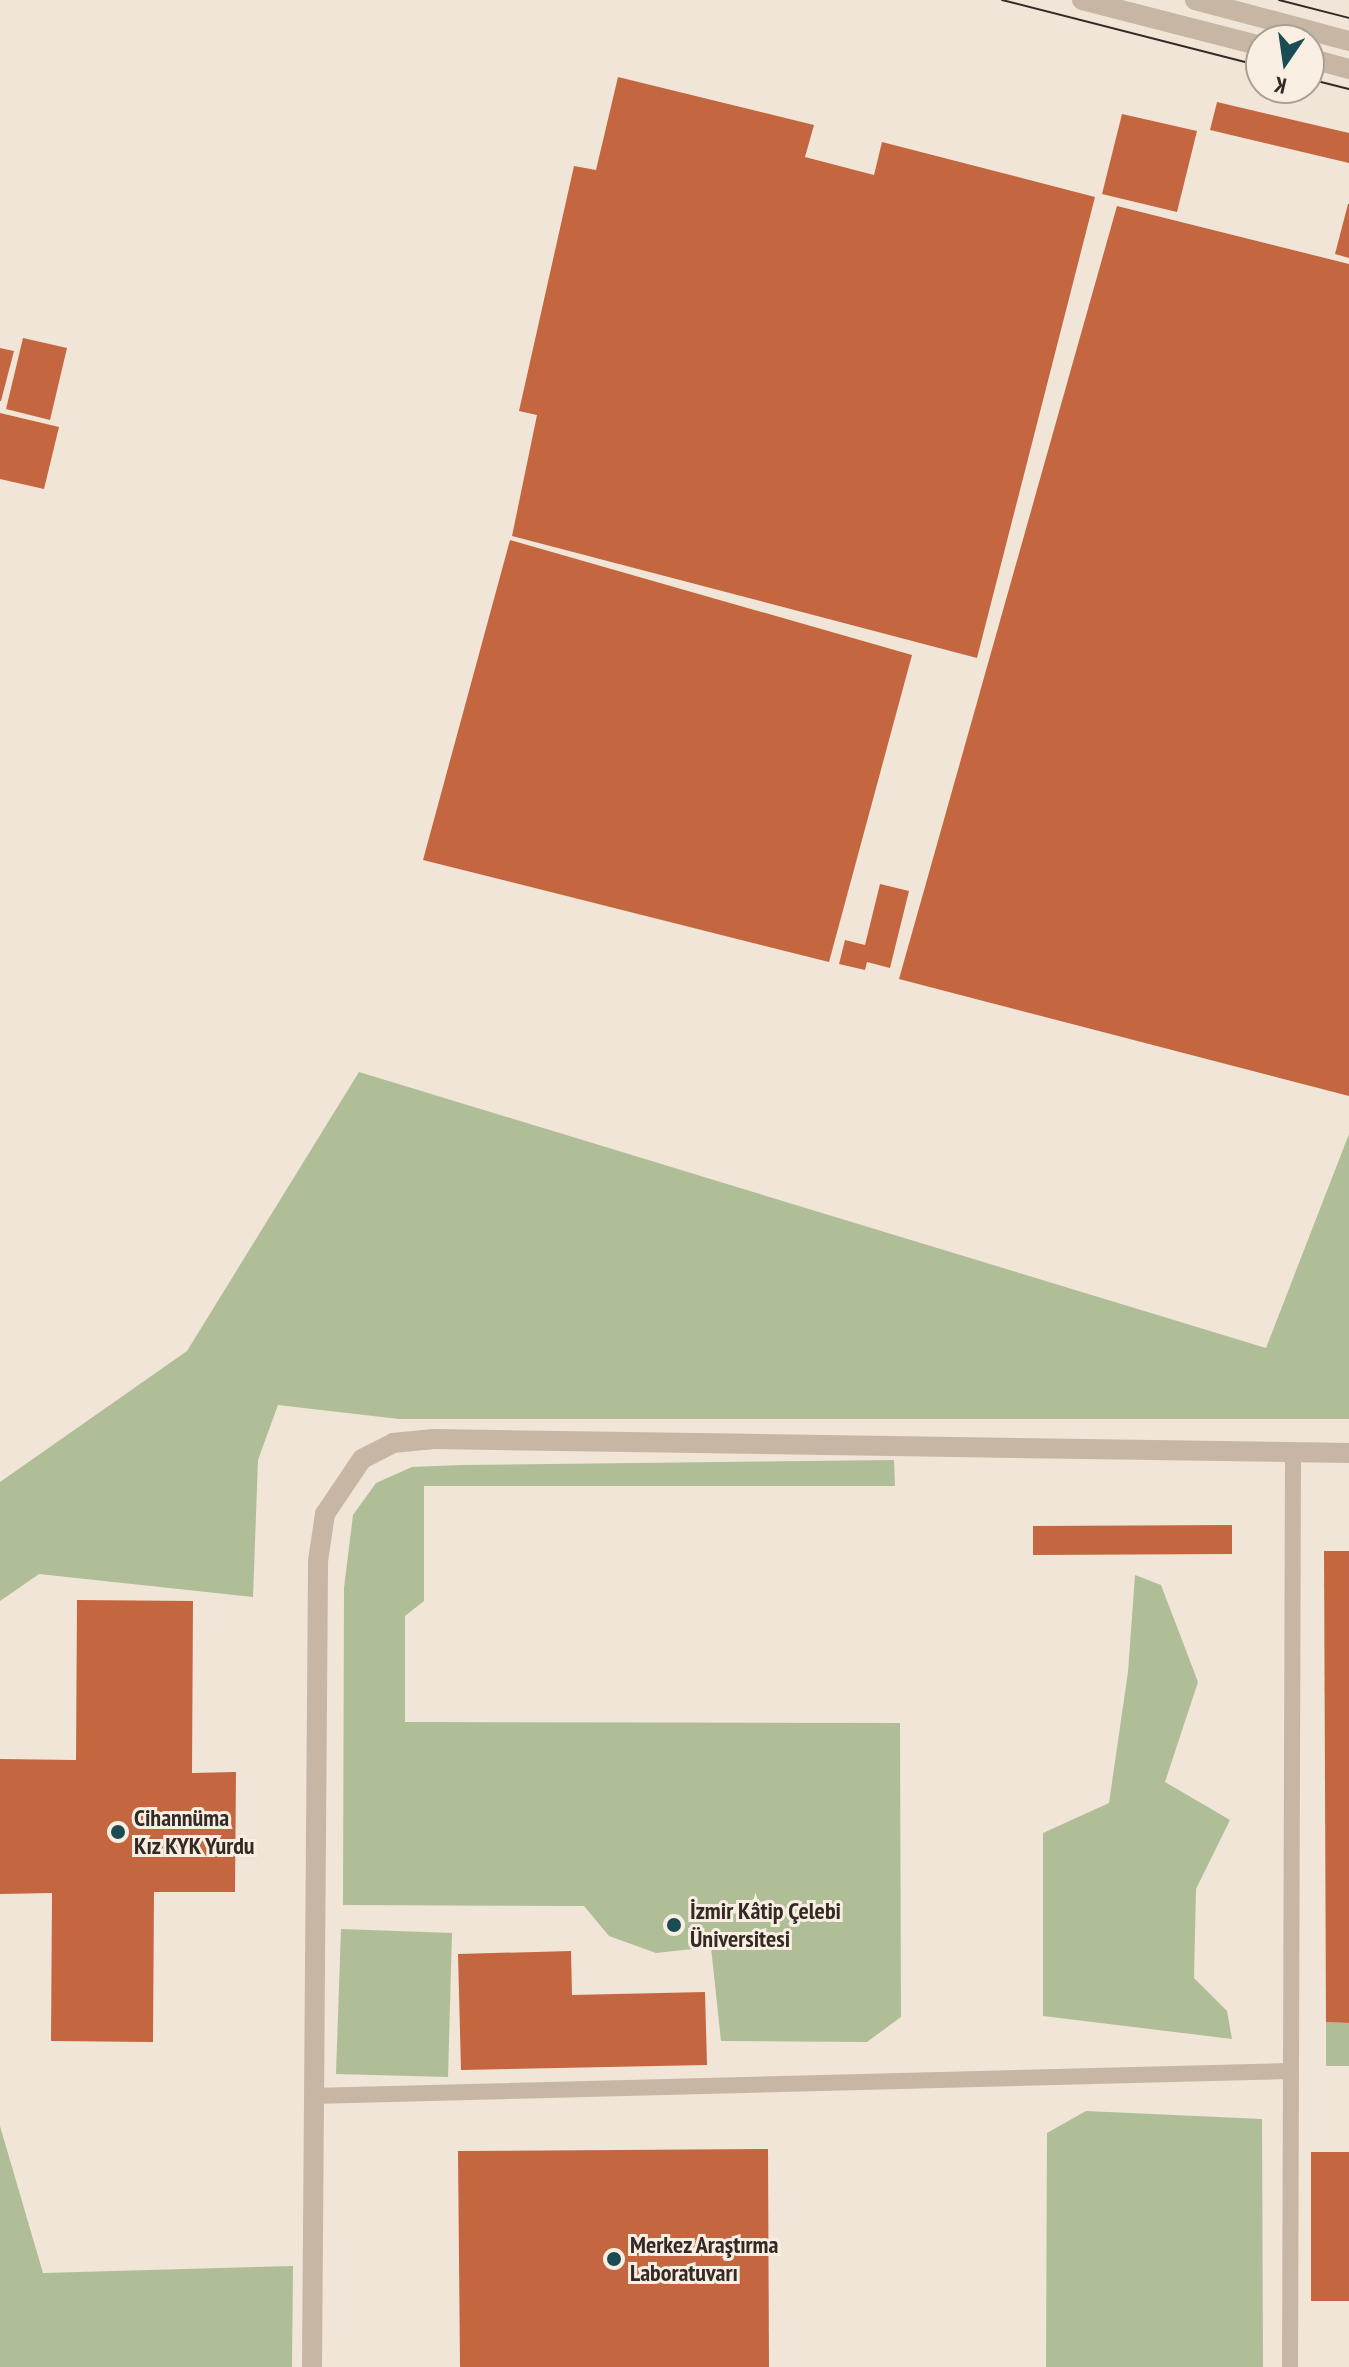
<!DOCTYPE html>
<meta charset="utf-8">
<style>
body{margin:0}
#map{position:relative;width:1349px;height:2367px;overflow:hidden;background:#f0e5d6;font-family:"PT Sans Narrow",sans-serif}
div>[style]{position:absolute}
.green>*{inset:0;background:#afbe97}
.building>*{inset:0;background:#c46740}
.service>*{height:16px;margin:-8px;padding:0 8px;transform-origin:8px;border-radius:8px;background:#c7b6a3}
.tertiary>*{height:20px;margin:-10px;padding:0 10px;transform-origin:10px;border-radius:10px;background:#c7b6a3}
.tram>*{height:2px;margin:-1px;padding:0 1px;transform-origin:1px;border-radius:1px;background:#332a25}
.dots>*{width:22px;height:22px;translate:-50% -50%;box-sizing:border-box;border:4px solid #f8efe2;border-radius:50%}
span{translate:-50% -50%;white-space:nowrap;text-align:center;line-height:1.15;-webkit-text-stroke:6px #f8efe2;paint-order:stroke}
.poi-label{font-size:24px;color:#332a25;font-weight:700}
.left{translate:0 -50%;text-align:left}
.north{position:absolute;left:1245px;top:24px;width:80px;height:80px;box-sizing:border-box;background:#f8efe2;border:2px solid #a9a096;border-radius:50%;rotate:193deg;font-size:22px;font-weight:700;line-height:32px;text-align:center;color:#332a25}
.north::after{content:'';display:block;margin:auto;width:28px;height:36px;background:#1c4c53;clip-path:polygon(50% 0,100% 100%,50% 72%,0 100%)}
</style>
<div id="map">
<div class="green">
<i style="clip-path:polygon(359px 1072px,1266px 1348px,1349px 1134px,1349px 1419px,399px 1419px,278px 1405px,258px 1460px,253px 1597px,39px 1574px,0 1601px,0 1482px,187px 1351px)"></i>
<i style="clip-path:polygon(894px 1460px,895px 1486px,424px 1486px,424px 1601px,405px 1616px,405px 1722px,900px 1723px,901px 2017px,867px 2042px,721px 2041px,711px 1947px,656px 1953px,609px 1936px,584px 1906px,343px 1905px,344px 1588px,353px 1515px,376px 1483px,412px 1467px,461px 1465px)"></i>
<i style="clip-path:polygon(1135px 1575px,1161px 1585px,1198px 1682px,1165px 1782px,1230px 1820px,1196px 1889px,1194px 1978px,1227px 2011px,1232px 2039px,1043px 2016px,1043px 1833px,1109px 1803px,1128px 1672px)"></i>
<i style="clip-path:polygon(341px 1929px,452px 1933px,448px 2077px,336px 2074px)"></i>
<i style="clip-path:polygon(1326px 2022px,1349px 2023px,1349px 2066px,1326px 2066px)"></i>
<i style="clip-path:polygon(1086px 2111px,1262px 2119px,1263px 2367px,1046px 2367px,1047px 2133px)"></i>
<i style="clip-path:polygon(0 2126px,43px 2273px,293px 2266px,292px 2367px,0 2367px)"></i>
</div>
<div class="building">
<i style="clip-path:polygon(618px 77px,814px 125px,805px 157px,874px 175px,882px 142px,1095px 197px,977px 658px,512px 536px,537px 415px,519px 411px,574px 166px,596px 170px)"></i>
<i style="clip-path:polygon(1217px 102px,1349px 133px,1349px 163px,1210px 130px)"></i>
<i style="clip-path:polygon(1122px 114px,1197px 131px,1177px 212px,1102px 194px)"></i>
<i style="clip-path:polygon(1348px 204px,1349px 204px,1349px 258px,1335px 254px)"></i>
<i style="clip-path:polygon(1117px 206px,1349px 264px,1349px 1096px,899px 979px)"></i>
<i style="clip-path:polygon(23px 338px,67px 348px,50px 420px,6px 409px)"></i>
<i style="clip-path:polygon(0 348px,14px 351px,1px 401px,0 401px)"></i>
<i style="clip-path:polygon(0 413px,59px 427px,44px 489px,0 479px)"></i>
<i style="clip-path:polygon(510px 540px,912px 655px,829px 962px,423px 860px)"></i>
<i style="clip-path:polygon(880px 884px,909px 891px,890px 968px,867px 962px,865px 970px,839px 964px,845px 940px,865px 945px)"></i>
<i style="clip-path:polygon(1232px 1525px,1232px 1554px,1033px 1555px,1033px 1526px)"></i>
<i style="clip-path:polygon(1324px 1551px,1349px 1551px,1349px 2023px,1326px 2022px)"></i>
<i style="clip-path:polygon(77px 1600px,193px 1601px,192px 1773px,236px 1772px,235px 1892px,154px 1892px,153px 2042px,51px 2041px,52px 1893px,0 1894px,0 1759px,76px 1760px)"></i>
<i style="clip-path:polygon(571px 1951px,572px 1995px,705px 1992px,707px 2065px,461px 2070px,458px 1954px)"></i>
<i style="clip-path:polygon(768px 2149px,769px 2367px,460px 2367px,458px 2151px)"></i>
<i style="clip-path:polygon(1311px 2152px,1349px 2152px,1349px 2301px,1311px 2301px)"></i>
</div>
<div class="service">
<i style="left:312px;top:2096px;width:978px;rotate:-1.46deg"></i>
<i style="left:1290px;top:2367px;width:913px;rotate:-89.81deg"></i>
</div>
<div class="tertiary">
<i style="left:1082px;top:0;width:185px;rotate:14.4deg"></i>
<i style="left:1195px;top:0;width:159px;rotate:14.9deg"></i>
<i style="left:1309px;top:58px;width:41px;rotate:15.4deg"></i>
<i style="left:312px;top:2367px;width:806px;rotate:-89.57deg"></i>
<i style="left:318px;top:1561px;width:48px;rotate:-81.5deg"></i>
<i style="left:325px;top:1514px;width:66px;rotate:-56.1deg"></i>
<i style="left:362px;top:1459px;width:35px;rotate:-27deg"></i>
<i style="left:393px;top:1443px;width:41px;rotate:-5.6deg"></i>
<i style="left:434px;top:1439px;width:915px;rotate:0.88deg"></i>
</div>
<div class="tram">
<i style="left:1002px;top:0;width:267px;rotate:14.3deg"></i>
<i style="left:1279px;top:0;width:72px;rotate:14.4deg"></i>
<i style="left:1309px;top:79px;width:41px;rotate:14deg"></i>
</div>
<div class="dots">
<i style="left:118px;top:1832px;background:#1c4c53"></i>
<i style="left:674px;top:1925px;background:#1c4c53"></i>
<i style="left:614px;top:2259px;background:#1c4c53"></i>
</div>
<div class="poi-label">
<span class="left" style="left:134px;top:1832px">Cihannüma<br>Kız KYK Yurdu</span>
<span class="left" style="left:690px;top:1925px">İzmir Kâtip Çelebi<br>Üniversitesi</span>
<span class="left" style="left:630px;top:2259px">Merkez Araştırma<br>Laboratuvarı</span>
</div>
<div class="north">K</div>
</div>
